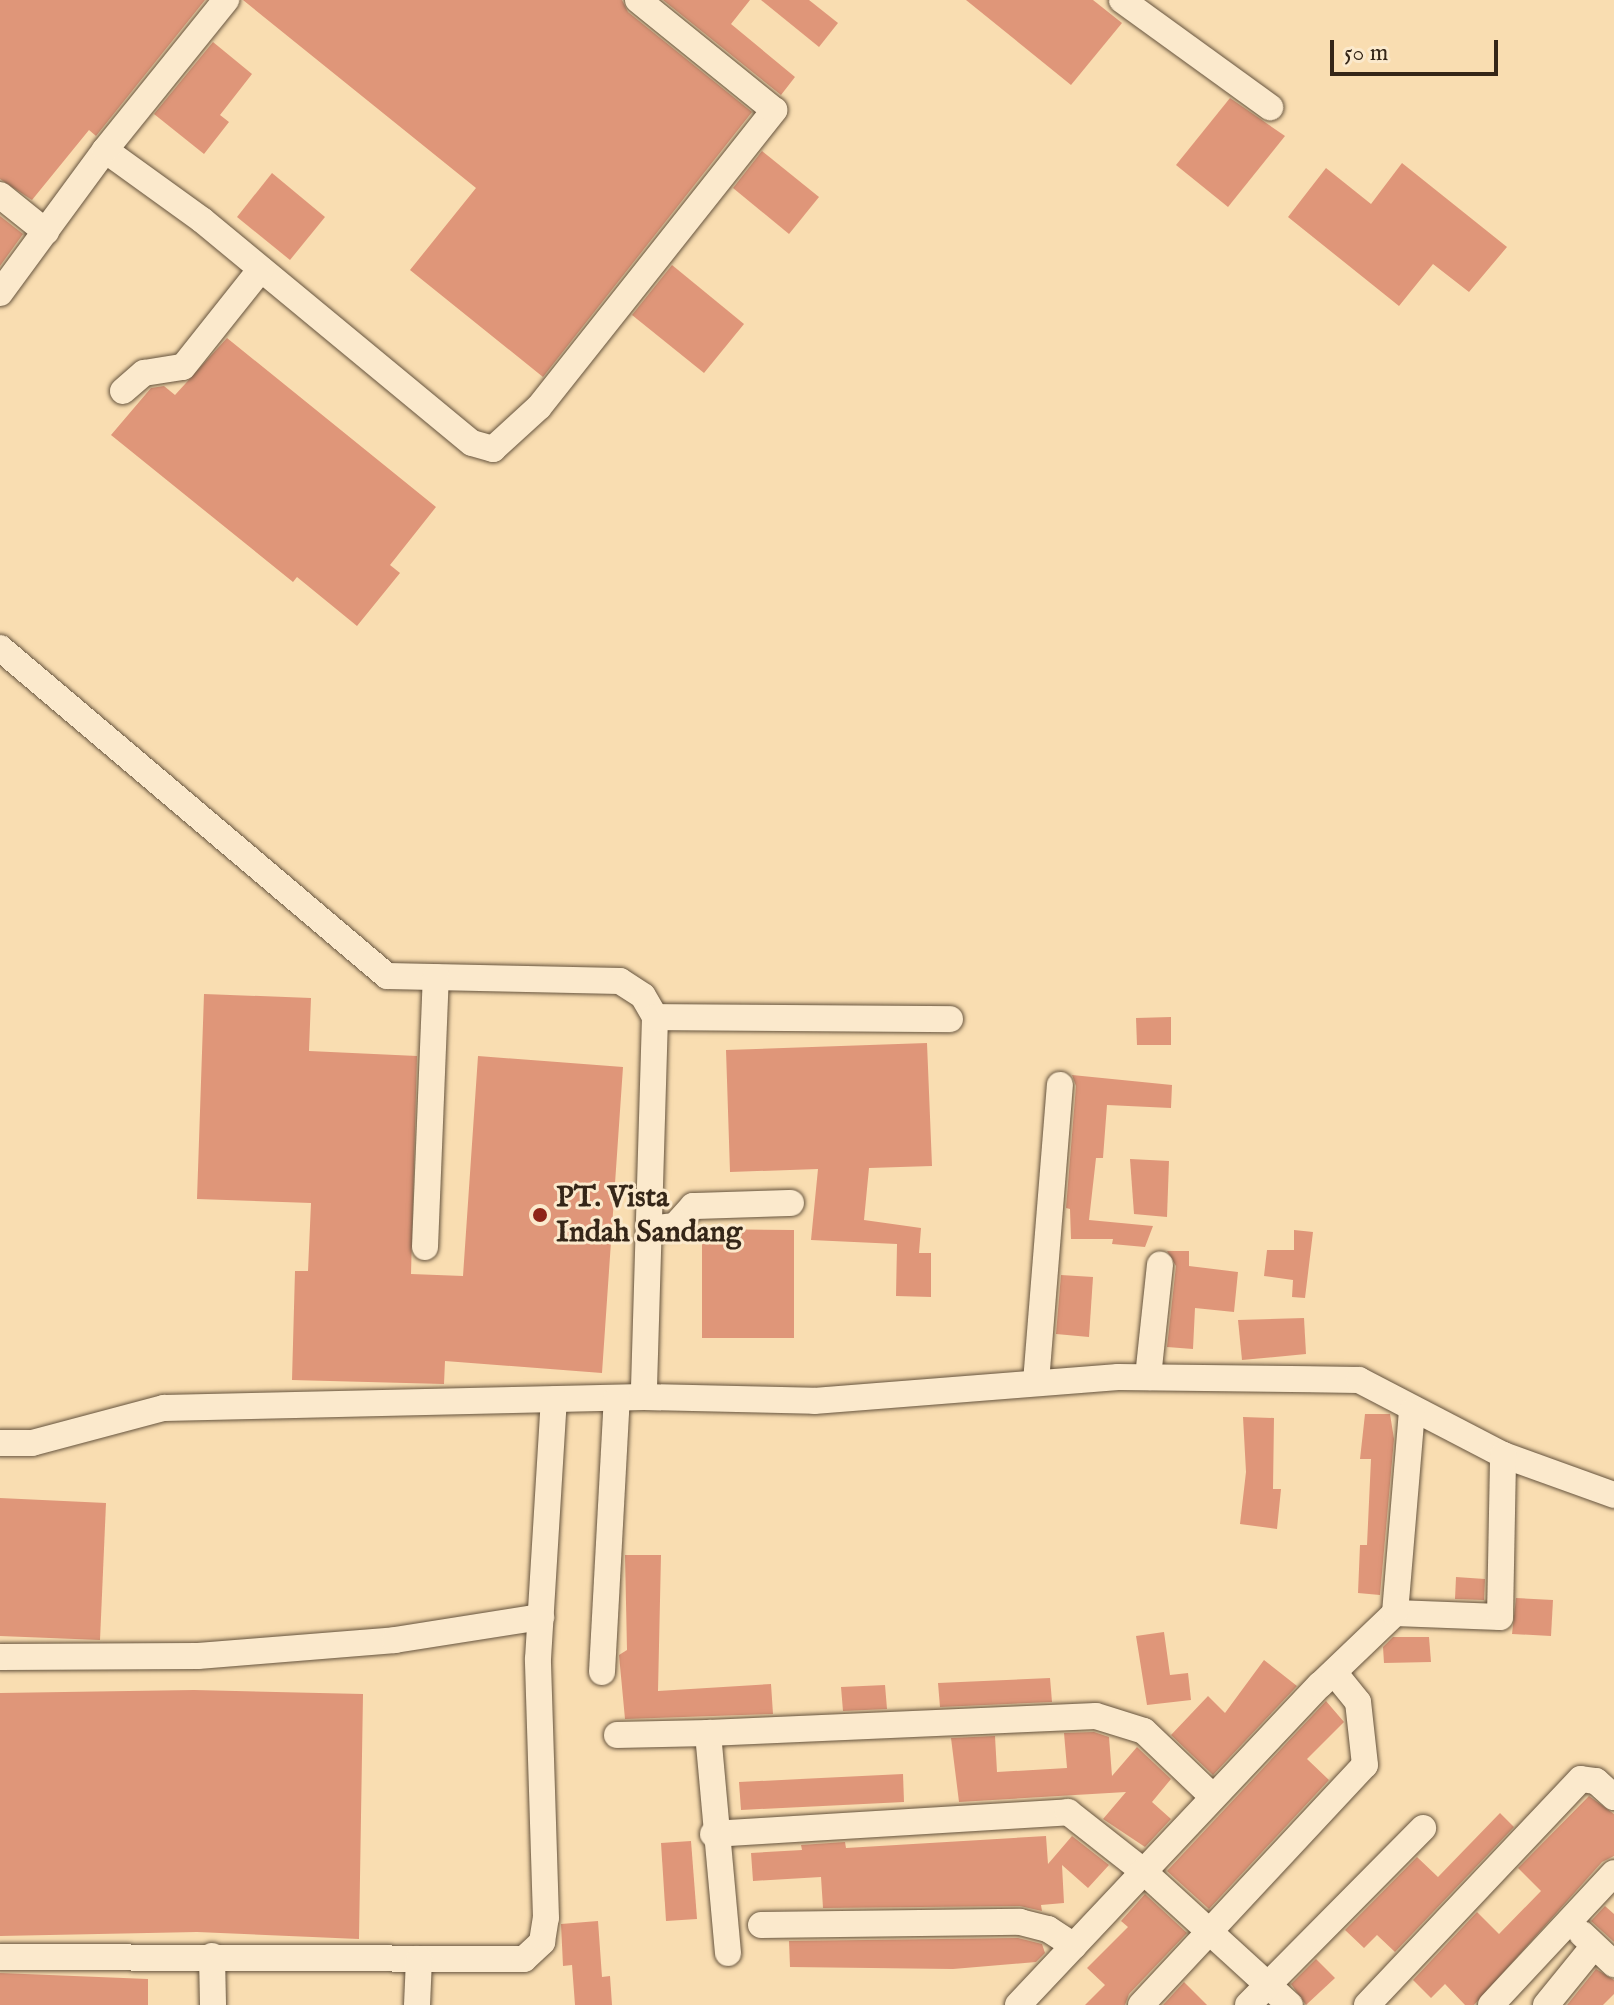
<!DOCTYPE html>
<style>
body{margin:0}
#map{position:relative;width:1614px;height:2005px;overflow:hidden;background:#f9ddb1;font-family:"IM FELL English",serif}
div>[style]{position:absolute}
.building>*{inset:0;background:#df9679}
.roads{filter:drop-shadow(0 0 2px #66543e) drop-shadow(0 0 2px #66543e)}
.minor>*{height:26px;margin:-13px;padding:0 13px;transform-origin:13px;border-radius:13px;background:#fbe9cc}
.dots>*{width:22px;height:22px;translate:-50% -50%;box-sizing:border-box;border:4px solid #fbe9cc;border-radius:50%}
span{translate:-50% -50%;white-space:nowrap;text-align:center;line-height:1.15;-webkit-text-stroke:6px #fbe9cc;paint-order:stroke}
.poi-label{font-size:30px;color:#352618;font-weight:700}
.left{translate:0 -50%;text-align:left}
.scale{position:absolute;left:1330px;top:40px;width:168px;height:36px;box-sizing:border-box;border:4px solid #352618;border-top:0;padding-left:10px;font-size:24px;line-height:28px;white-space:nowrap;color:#352618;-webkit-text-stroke:6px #fbe9cc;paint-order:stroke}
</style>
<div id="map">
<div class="building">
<i style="clip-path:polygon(0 0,205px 0,96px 136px,89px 130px,32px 200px,0 179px)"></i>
<i style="clip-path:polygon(243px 0,622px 0,628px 12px,752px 112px,543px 377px,410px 270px,476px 188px)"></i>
<i style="clip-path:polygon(663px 0,750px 0,731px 24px,795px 77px,781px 95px)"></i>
<i style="clip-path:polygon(761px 0,809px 0,838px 23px,819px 47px)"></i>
<i style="clip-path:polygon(966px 0,1093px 0,1122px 23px,1071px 85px)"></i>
<i style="clip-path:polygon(213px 42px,252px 74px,220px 115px,229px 122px,204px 154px,154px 114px)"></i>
<i style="clip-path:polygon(1230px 98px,1285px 136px,1228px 207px,1176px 165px)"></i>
<i style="clip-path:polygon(762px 151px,819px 197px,789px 234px,733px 188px)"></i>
<i style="clip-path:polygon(1402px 163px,1507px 247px,1469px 292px,1433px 264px,1399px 306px,1288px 217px,1326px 168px,1371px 204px)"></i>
<i style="clip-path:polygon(272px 173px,325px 217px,290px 260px,237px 217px)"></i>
<i style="clip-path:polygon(0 216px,23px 234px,0 266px)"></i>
<i style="clip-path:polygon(672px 265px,744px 324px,704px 373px,632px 315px)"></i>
<i style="clip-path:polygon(227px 338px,436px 507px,390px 565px,400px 573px,357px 626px,297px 577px,293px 582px,111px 435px,151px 388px,164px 386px,175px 395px)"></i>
<i style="clip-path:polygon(204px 994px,311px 998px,309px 1051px,417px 1056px,411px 1274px,463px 1276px,478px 1056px,623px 1067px,602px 1373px,445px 1361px,444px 1384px,292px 1380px,295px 1271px,308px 1271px,311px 1203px,197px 1199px)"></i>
<i style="clip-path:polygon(1171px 1017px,1171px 1045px,1137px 1045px,1136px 1018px)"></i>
<i style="clip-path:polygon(927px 1043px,932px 1166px,869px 1168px,864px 1220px,921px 1228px,919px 1253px,931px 1253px,931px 1297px,896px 1296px,897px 1244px,811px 1240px,818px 1169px,730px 1172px,726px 1050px)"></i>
<i style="clip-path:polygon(1072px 1075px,1172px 1085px,1171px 1108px,1107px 1105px,1103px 1158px,1096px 1158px,1089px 1220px,1153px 1226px,1145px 1247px,1112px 1244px,1113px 1239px,1071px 1239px,1070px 1209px,1066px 1208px,1076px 1086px)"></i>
<i style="clip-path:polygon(1130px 1159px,1169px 1161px,1167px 1217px,1134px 1214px)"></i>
<i style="clip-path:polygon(702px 1229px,794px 1230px,794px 1338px,702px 1338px)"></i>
<i style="clip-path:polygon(1294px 1230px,1313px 1232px,1305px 1298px,1292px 1297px,1293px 1280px,1264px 1276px,1267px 1250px,1294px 1250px)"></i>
<i style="clip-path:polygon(1167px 1251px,1189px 1251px,1189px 1266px,1238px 1272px,1234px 1312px,1195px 1308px,1193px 1349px,1167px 1347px,1176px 1266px)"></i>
<i style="clip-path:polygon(1061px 1275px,1093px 1277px,1089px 1337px,1056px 1334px)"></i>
<i style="clip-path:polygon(1304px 1318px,1306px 1354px,1242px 1360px,1238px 1320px)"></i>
<i style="clip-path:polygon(1365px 1414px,1390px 1414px,1394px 1439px,1380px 1595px,1358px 1593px,1360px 1545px,1367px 1545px,1371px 1459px,1360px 1459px)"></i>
<i style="clip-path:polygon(1243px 1417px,1274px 1418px,1273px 1489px,1281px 1489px,1277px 1529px,1240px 1524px,1246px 1472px)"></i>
<i style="clip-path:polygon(0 1498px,106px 1503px,100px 1640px,0 1636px)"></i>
<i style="clip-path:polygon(625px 1555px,661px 1555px,658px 1691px,771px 1684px,773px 1714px,625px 1719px,619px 1655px,627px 1650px)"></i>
<i style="clip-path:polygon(1456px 1577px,1485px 1579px,1484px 1600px,1455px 1599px)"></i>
<i style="clip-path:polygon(1516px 1598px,1553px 1600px,1551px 1636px,1512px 1634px)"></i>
<i style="clip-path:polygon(1164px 1632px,1170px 1675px,1188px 1673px,1191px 1700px,1147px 1705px,1136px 1636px)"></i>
<i style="clip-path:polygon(1393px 1637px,1429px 1637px,1431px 1662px,1384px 1663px,1383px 1647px)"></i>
<i style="clip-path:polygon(1264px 1660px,1297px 1686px,1213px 1775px,1171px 1735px,1208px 1696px,1225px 1713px)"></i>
<i style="clip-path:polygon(1050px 1678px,1052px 1702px,940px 1707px,938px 1683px)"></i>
<i style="clip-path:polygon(885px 1685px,887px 1709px,843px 1711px,841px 1687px)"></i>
<i style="clip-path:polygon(194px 1690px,363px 1694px,359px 1939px,197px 1932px,0 1936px,0 1693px)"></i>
<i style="clip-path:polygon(1326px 1701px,1344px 1722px,1307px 1759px,1329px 1780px,1209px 1909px,1167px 1871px)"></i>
<i style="clip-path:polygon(1094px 1732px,1109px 1737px,1112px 1776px,1137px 1747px,1171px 1779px,1152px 1802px,1171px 1819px,1145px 1847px,1103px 1819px,1126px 1792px,959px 1802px,951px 1738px,995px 1736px,997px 1772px,1067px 1768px,1064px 1733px)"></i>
<i style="clip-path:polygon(903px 1774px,904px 1802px,741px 1810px,739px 1782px)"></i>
<i style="clip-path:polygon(1589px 1796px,1614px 1814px,1614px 1856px,1602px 1862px,1474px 2005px,1465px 2005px,1445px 1984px,1431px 1998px,1413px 1980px,1477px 1912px,1499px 1934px,1541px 1891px,1518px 1868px)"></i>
<i style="clip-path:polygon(1500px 1813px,1514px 1827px,1395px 1952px,1377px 1935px,1364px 1948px,1345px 1930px,1417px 1857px,1438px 1877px)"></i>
<i style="clip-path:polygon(1046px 1836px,1048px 1864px,1072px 1836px,1109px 1865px,1088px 1888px,1062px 1865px,1064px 1903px,1041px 1905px,1042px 1911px,1020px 1906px,823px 1908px,821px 1877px,753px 1881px,751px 1853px,802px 1850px,801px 1845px,845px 1842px,846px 1848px)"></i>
<i style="clip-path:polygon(691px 1841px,697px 1919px,666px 1921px,661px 1843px)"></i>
<i style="clip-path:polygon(1145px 1894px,1187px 1933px,1129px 1994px,1125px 2005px,1085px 2005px,1105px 1985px,1087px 1968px,1128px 1927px,1121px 1921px)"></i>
<i style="clip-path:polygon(1605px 1906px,1614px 1914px,1614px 1942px,1591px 1921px)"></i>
<i style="clip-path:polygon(598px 1921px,602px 1977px,610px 1976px,612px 2005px,575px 2005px,572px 1965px,563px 1966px,561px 1924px)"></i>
<i style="clip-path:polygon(1018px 1938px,1042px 1944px,1045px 1953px,1036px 1962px,953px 1969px,790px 1967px,789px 1941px)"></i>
<i style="clip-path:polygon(1316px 1959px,1335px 1978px,1306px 2005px,1291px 1984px)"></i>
<i style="clip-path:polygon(1596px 1969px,1614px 1980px,1614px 1994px,1603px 2005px,1567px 2005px)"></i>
<i style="clip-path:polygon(0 1973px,148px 1979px,148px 2005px,0 2005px)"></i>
<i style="clip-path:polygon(1184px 1982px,1207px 2005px,1163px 2005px)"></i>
</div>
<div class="roads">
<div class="minor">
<i style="left:1122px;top:0;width:183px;rotate:35.9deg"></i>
<i style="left:105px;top:150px;width:120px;rotate:35.8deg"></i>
<i style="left:202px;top:220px;width:350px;rotate:39.6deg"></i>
<i style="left:472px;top:443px;width:22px;rotate:16deg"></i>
<i style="left:493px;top:449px;width:62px;rotate:-42.4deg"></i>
<i style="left:539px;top:407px;width:379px;rotate:-51.6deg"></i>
<i style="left:774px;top:110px;width:175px;rotate:-141deg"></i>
<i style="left:0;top:195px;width:59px;rotate:38.8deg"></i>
<i style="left:0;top:293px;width:177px;rotate:-53.7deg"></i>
<i style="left:105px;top:150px;width:193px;rotate:-51.1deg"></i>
<i style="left:123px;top:391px;width:28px;rotate:-41deg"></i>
<i style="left:144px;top:373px;width:39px;rotate:-9deg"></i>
<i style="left:183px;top:367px;width:125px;rotate:-51.5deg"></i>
<i style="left:0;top:648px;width:507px;rotate:40.28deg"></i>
<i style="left:387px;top:976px;width:233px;rotate:1.2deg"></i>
<i style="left:620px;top:981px;width:27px;rotate:33deg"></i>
<i style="left:643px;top:996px;width:24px;rotate:60deg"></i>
<i style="left:655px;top:1017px;width:380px;rotate:91.7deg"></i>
<i style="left:655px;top:1017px;width:295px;rotate:0.4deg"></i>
<i style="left:649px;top:1229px;width:26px;rotate:-7deg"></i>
<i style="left:675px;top:1226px;width:27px;rotate:-48deg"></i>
<i style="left:693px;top:1206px;width:98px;rotate:-1.8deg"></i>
<i style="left:425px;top:1247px;width:270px;rotate:-87.7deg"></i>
<i style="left:1148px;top:1377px;width:113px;rotate:-83.9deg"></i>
<i style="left:1036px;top:1382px;width:298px;rotate:-85.4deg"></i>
<i style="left:0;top:1443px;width:32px"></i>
<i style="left:32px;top:1443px;width:137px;rotate:-14.9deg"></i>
<i style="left:164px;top:1408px;width:480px;rotate:-1.3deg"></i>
<i style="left:644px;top:1397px;width:170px;rotate:1.3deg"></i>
<i style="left:814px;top:1401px;width:305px;rotate:-4.5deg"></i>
<i style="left:1118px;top:1377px;width:241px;rotate:0.7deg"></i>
<i style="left:1359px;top:1380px;width:162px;rotate:27.5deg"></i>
<i style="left:1503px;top:1455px;width:118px;rotate:19.8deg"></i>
<i style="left:1395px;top:1613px;width:105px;rotate:2.2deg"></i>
<i style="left:1500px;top:1617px;width:162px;rotate:-88.9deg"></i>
<i style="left:0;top:1657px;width:198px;rotate:-0.3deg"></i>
<i style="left:198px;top:1656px;width:198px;rotate:-4.6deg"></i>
<i style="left:395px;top:1640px;width:148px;rotate:-9deg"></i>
<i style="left:602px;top:1672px;width:274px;rotate:-86.9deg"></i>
<i style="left:617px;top:1735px;width:91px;rotate:-1.3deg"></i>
<i style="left:713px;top:1834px;width:356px;rotate:-3.5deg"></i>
<i style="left:1068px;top:1812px;width:95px;rotate:38.2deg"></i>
<i style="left:1143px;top:1871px;width:199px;rotate:42.4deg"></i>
<i style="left:761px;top:1925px;width:259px;rotate:-0.7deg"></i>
<i style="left:1020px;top:1922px;width:29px;rotate:14deg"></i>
<i style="left:1048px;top:1929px;width:31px;rotate:33deg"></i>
<i style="left:1582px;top:1934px;width:44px;rotate:43.2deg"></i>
<i style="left:728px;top:1953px;width:221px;rotate:-95.2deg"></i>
<i style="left:708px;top:1733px;width:388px;rotate:-2.5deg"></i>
<i style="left:1096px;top:1716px;width:50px;rotate:17.4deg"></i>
<i style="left:1144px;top:1731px;width:95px;rotate:43.7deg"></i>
<i style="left:212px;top:1956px;width:49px;rotate:88.8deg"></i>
<i style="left:0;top:1957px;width:524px;rotate:0.22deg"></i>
<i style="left:524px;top:1959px;width:25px;rotate:-43deg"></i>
<i style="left:542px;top:1942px;width:24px;rotate:-81deg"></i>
<i style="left:546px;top:1918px;width:259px;rotate:-91.8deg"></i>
<i style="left:538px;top:1659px;width:260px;rotate:-86.5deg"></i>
<i style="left:417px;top:2005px;width:46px;rotate:-87.5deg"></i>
<i style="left:1018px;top:2005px;width:440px;rotate:-46.7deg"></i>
<i style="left:1320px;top:1685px;width:104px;rotate:-43.8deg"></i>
<i style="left:1395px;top:1613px;width:202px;rotate:-85.2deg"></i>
<i style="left:1141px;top:2005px;width:328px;rotate:-47deg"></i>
<i style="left:1365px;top:1765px;width:63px;rotate:-96.3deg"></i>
<i style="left:1358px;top:1702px;width:38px;rotate:-129deg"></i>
<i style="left:1248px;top:2005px;width:249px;rotate:-45.3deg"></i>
<i style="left:1367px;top:2005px;width:311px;rotate:-46.6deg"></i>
<i style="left:1581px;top:1779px;width:15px;rotate:8deg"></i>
<i style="left:1596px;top:1781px;width:24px;rotate:42deg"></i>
<i style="left:1491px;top:2005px;width:180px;rotate:-47deg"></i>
<i style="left:1546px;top:2005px;width:76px;rotate:-50.9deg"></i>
</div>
</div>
<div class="dots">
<i style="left:540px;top:1215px;background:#8f2418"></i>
</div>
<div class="poi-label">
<span class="left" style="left:556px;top:1215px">PT. Vista<br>Indah Sandang</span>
</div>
<div class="scale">50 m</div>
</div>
